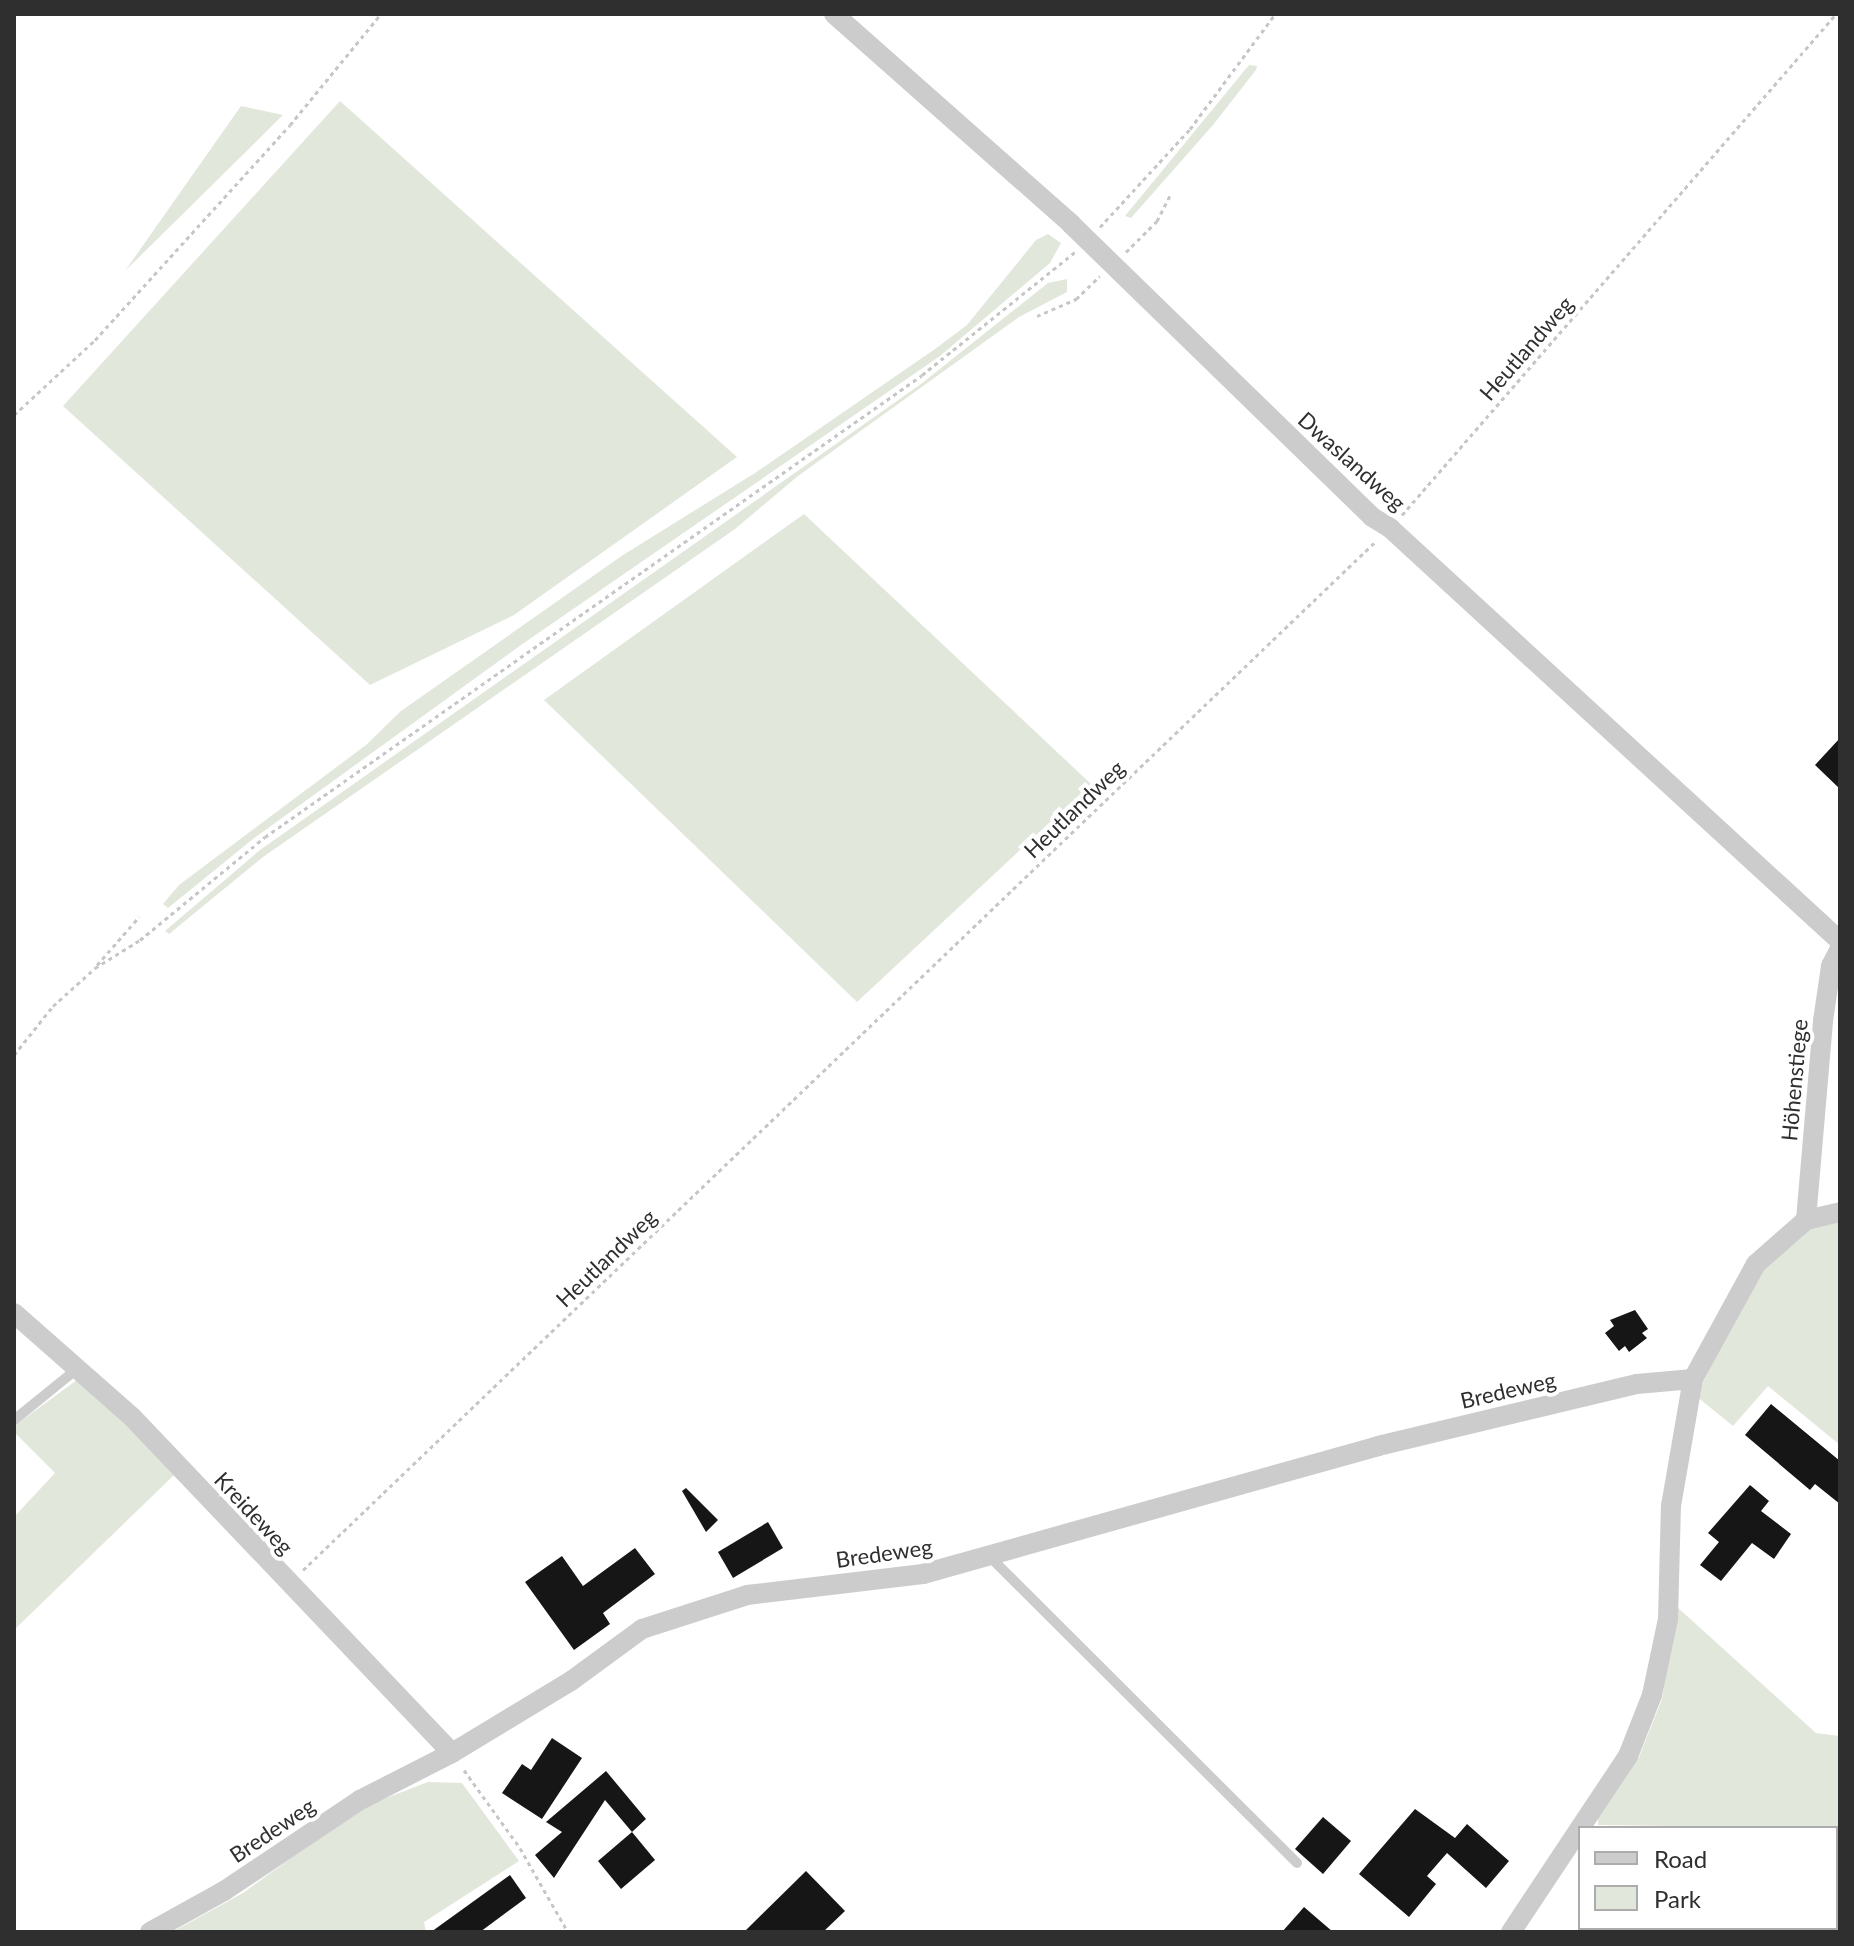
<!DOCTYPE html>
<meta charset="utf-8">
<style>
body{margin:0}
#map{position:relative;width:1854px;height:1946px;overflow:hidden;background:#fff;font-family:Lato,sans-serif}
div>[style]{position:absolute}
.green>*{inset:0;background:#e2e7dc}
.building>*{inset:0;background:#161616}
.path>*{height:3px;margin-top:-1.5px;transform-origin:0;background:repeating-linear-gradient(90deg,#c6c6c6 0 4px,transparent 0 8px)}
.service>*{height:10px;margin:-5px;padding:0 5px;transform-origin:5px;border-radius:5px;background:#ccc}
.minor>*{height:20px;margin:-10px;padding:0 10px;transform-origin:10px;border-radius:10px;background:#ccc}
span{translate:-50% -50%;white-space:nowrap;text-align:center;line-height:1.15;-webkit-text-stroke:8px #fff;paint-order:stroke}
.street-label{font-size:22px;color:#2f2f2f}
.frame{position:absolute;inset:0;border:16px solid #2f2f2f;pointer-events:none}
.legend{position:absolute;left:1578px;top:1826px;width:260px;height:104px;box-sizing:border-box;background:#fff;border:2px solid #acacac;margin:0;padding:10px 14px;list-style:none;font-size:24px;color:#2f2f2f}
.legend li{display:flex;align-items:center;gap:16px;height:40px}
.legend b{width:40px;border:2px solid #acacac}
</style>
<div id="map">
<div class="green">
<i style="clip-path:polygon(1249px 65px,1257px 66px,1256px 70px,1213px 125px,1131px 218px,1125px 216px)"></i>
<i style="clip-path:polygon(340px 101px,737px 457px,514px 615px,370px 685px,63px 406px)"></i>
<i style="clip-path:polygon(241px 106px,283px 115px,125px 271px)"></i>
<i style="clip-path:polygon(1048px 234px,1061px 243px,1050px 263px,940px 356px,521px 645px,253px 839px,168px 908px,163px 904px,179px 885px,366px 745px,401px 711px,623px 555px,755px 473px,935px 349px,967px 325px,1036px 240px)"></i>
<i style="clip-path:polygon(1067px 279px,1067px 292px,1019px 317px,798px 476px,735px 529px,263px 857px,169px 934px,165px 931px,260px 850px,921px 384px,1048px 283px)"></i>
<i style="clip-path:polygon(804px 514px,1091px 784px,857px 1002px,544px 700px)"></i>
<i style="clip-path:polygon(1840px 1219px,1840px 1445px,1768px 1386px,1733px 1426px,1696px 1396px,1758px 1273px,1809px 1225px)"></i>
<i style="clip-path:polygon(81px 1377px,174px 1475px,14px 1630px,14px 1517px,55px 1473px,14px 1432px,14px 1426px)"></i>
<i style="clip-path:polygon(1676px 1606px,1816px 1733px,1840px 1736px,1840px 1885px,1836px 1828px,1598px 1825px,1598px 1815px,1639px 1757px,1662px 1699px)"></i>
<i style="clip-path:polygon(428px 1782px,462px 1783px,519px 1861px,424px 1922px,426px 1932px,172px 1932px,243px 1893px,360px 1808px)"></i>
</div>
<div class="building">
<i style="clip-path:polygon(1840px 738px,1840px 789px,1815px 765px)"></i>
<i style="clip-path:polygon(1635px 1310px,1648px 1329px,1642px 1333px,1647px 1338px,1629px 1352px,1625px 1346px,1619px 1351px,1605px 1333px,1614px 1326px,1610px 1320px)"></i>
<i style="clip-path:polygon(1771px 1404px,1840px 1461px,1840px 1504px,1815px 1484px,1810px 1490px,1745px 1435px)"></i>
<i style="clip-path:polygon(1750px 1485px,1769px 1501px,1761px 1511px,1791px 1534px,1774px 1559px,1752px 1543px,1721px 1581px,1700px 1565px,1719px 1542px,1708px 1533px)"></i>
<i style="clip-path:polygon(686px 1488px,718px 1520px,706px 1532px,682px 1491px)"></i>
<i style="clip-path:polygon(768px 1522px,783px 1548px,733px 1578px,718px 1552px)"></i>
<i style="clip-path:polygon(635px 1548px,655px 1574px,603px 1613px,610px 1624px,574px 1650px,525px 1582px,562px 1556px,583px 1586px)"></i>
<i style="clip-path:polygon(552px 1738px,582px 1758px,542px 1819px,502px 1793px,522px 1764px,531px 1770px)"></i>
<i style="clip-path:polygon(606px 1771px,646px 1819px,632px 1832px,605px 1800px,554px 1878px,535px 1855px,562px 1832px,546px 1822px)"></i>
<i style="clip-path:polygon(1415px 1809px,1455px 1838px,1467px 1824px,1509px 1861px,1486px 1888px,1447px 1853px,1427px 1876px,1436px 1884px,1409px 1917px,1359px 1874px)"></i>
<i style="clip-path:polygon(1323px 1817px,1351px 1841px,1323px 1874px,1295px 1849px)"></i>
<i style="clip-path:polygon(632px 1832px,655px 1860px,621px 1889px,598px 1861px)"></i>
<i style="clip-path:polygon(806px 1871px,845px 1911px,823px 1932px,744px 1932px)"></i>
<i style="clip-path:polygon(510px 1875px,526px 1898px,480px 1932px,431px 1932px)"></i>
<i style="clip-path:polygon(1304px 1907px,1333px 1932px,1282px 1932px)"></i>
</div>
<div class="path">
<i style="left:1100px;top:227px;width:133px;rotate:-47.4deg"></i>
<i style="left:1190px;top:129px;width:143px;rotate:-53.5deg"></i>
<i style="left:1126px;top:252px;width:44px;rotate:-45deg"></i>
<i style="left:1157px;top:221px;width:29px;rotate:-63deg"></i>
<i style="left:1037px;top:316px;width:43px;rotate:-23.6deg"></i>
<i style="left:1076px;top:299px;width:33px;rotate:-44deg"></i>
<i style="left:14px;top:415px;width:110px;rotate:-42.8deg"></i>
<i style="left:95px;top:340px;width:290px;rotate:-47.8deg"></i>
<i style="left:290px;top:125px;width:144px;rotate:-50.7deg"></i>
<i style="left:1402px;top:515px;width:663px;rotate:-49.1deg"></i>
<i style="left:97px;top:965px;width:64px;rotate:-48.8deg"></i>
<i style="left:14px;top:1055px;width:63px;rotate:-51.5deg"></i>
<i style="left:53px;top:1006px;width:57px;rotate:-42.1deg"></i>
<i style="left:95px;top:968px;width:53px;rotate:-31.9deg"></i>
<i style="left:140px;top:940px;width:162px;rotate:-39.5deg"></i>
<i style="left:265px;top:837px;width:803px;rotate:-35.11deg"></i>
<i style="left:922px;top:375px;width:196px;rotate:-38.8deg"></i>
<i style="left:303px;top:1570px;width:1488px;rotate:-43.8deg"></i>
<i style="left:464px;top:1770px;width:96px;rotate:54.3deg"></i>
<i style="left:520px;top:1848px;width:97px;rotate:60.3deg"></i>
</div>
<div class="service">
<i style="left:14px;top:1420px;width:82px;rotate:-39.1deg"></i>
<i style="left:991px;top:1558px;width:432px;rotate:44.9deg"></i>
</div>
<div class="minor">
<i style="left:834px;top:14px;width:317px;rotate:41.5deg"></i>
<i style="left:1071px;top:224px;width:420px;rotate:44.2deg"></i>
<i style="left:1372px;top:517px;width:21px;rotate:31deg"></i>
<i style="left:1390px;top:528px;width:611px;rotate:42.55deg"></i>
<i style="left:1806px;top:1220px;width:200px;rotate:-85.1deg"></i>
<i style="left:1823px;top:1021px;width:56px;rotate:-81.7deg"></i>
<i style="left:1831px;top:966px;width:20px;rotate:-63deg"></i>
<i style="left:14px;top:1313px;width:157px;rotate:41.4deg"></i>
<i style="left:132px;top:1417px;width:464px;rotate:46.4deg"></i>
<i style="left:1580px;top:1828px;width:87px;rotate:-56.3deg"></i>
<i style="left:1628px;top:1756px;width:66px;rotate:-68.5deg"></i>
<i style="left:1652px;top:1695px;width:78px;rotate:-78.1deg"></i>
<i style="left:1668px;top:1619px;width:113px;rotate:-88.5deg"></i>
<i style="left:1671px;top:1506px;width:129px;rotate:-80.2deg"></i>
<i style="left:1693px;top:1379px;width:131px;rotate:-61.3deg"></i>
<i style="left:1756px;top:1264px;width:67px;rotate:-41.3deg"></i>
<i style="left:1806px;top:1220px;width:35px;rotate:-13deg"></i>
<i style="left:150px;top:1932px;width:85px;rotate:-29deg"></i>
<i style="left:224px;top:1891px;width:164px;rotate:-33.8deg"></i>
<i style="left:360px;top:1800px;width:103px;rotate:-27.1deg"></i>
<i style="left:452px;top:1753px;width:139px;rotate:-31.2deg"></i>
<i style="left:571px;top:1681px;width:88px;rotate:-36.2deg"></i>
<i style="left:642px;top:1629px;width:110px;rotate:-17.9deg"></i>
<i style="left:747px;top:1595px;width:177px;rotate:-6.8deg"></i>
<i style="left:923px;top:1574px;width:473px;rotate:-15.7deg"></i>
<i style="left:1378px;top:1446px;width:266px;rotate:-13.5deg"></i>
<i style="left:1637px;top:1384px;width:56px;rotate:-5.1deg"></i>
<i style="left:1511px;top:1932px;width:125px;rotate:-56.4deg"></i>
</div>
<div class="street-label">
<span style="left:1526px;top:348px;rotate:-49deg">Heutlandweg</span>
<span style="left:1352px;top:461px;rotate:42deg">Dwaslandweg</span>
<span style="left:1074px;top:809px;rotate:-44deg">Heutlandweg</span>
<span style="left:1794px;top:1080px;rotate:-85deg">Höhenstiege</span>
<span style="left:606px;top:1258px;rotate:-44deg">Heutlandweg</span>
<span style="left:1508px;top:1390px;rotate:-13deg">Bredeweg</span>
<span style="left:254px;top:1513px;rotate:47deg">Kreideweg</span>
<span style="left:884px;top:1553px;rotate:-8deg">Bredeweg</span>
<span style="left:272px;top:1830px;rotate:-34deg">Bredeweg</span>
</div>
<div class="frame"></div>
<ul class="legend">
<li><b style="height:10px;background:#ccc"></b>Road</li>
<li><b style="height:22px;background:#e2e7dc"></b>Park</li>
</ul>
</div>
